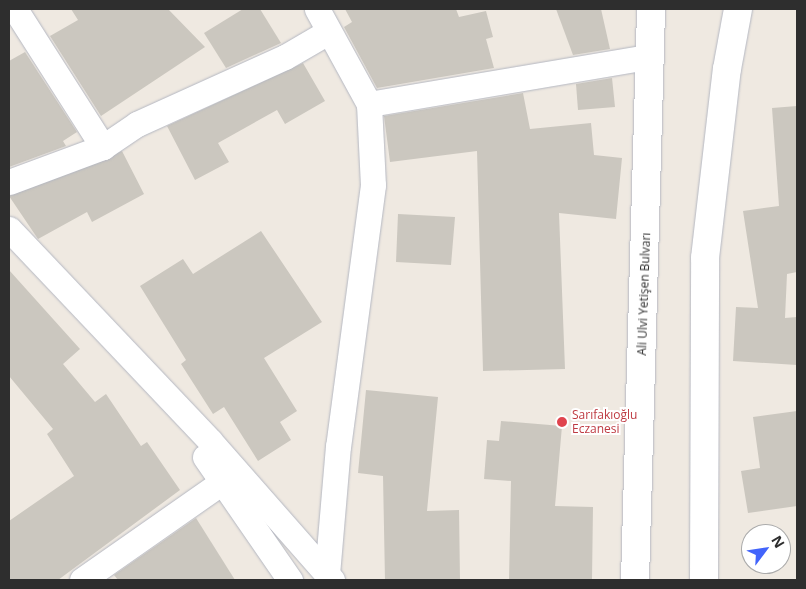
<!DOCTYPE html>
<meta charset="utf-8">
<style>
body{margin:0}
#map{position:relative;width:806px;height:589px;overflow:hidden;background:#efe9e1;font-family:"Open Sans",sans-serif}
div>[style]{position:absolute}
.building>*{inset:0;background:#cbc7bf}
.roads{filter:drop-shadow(0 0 1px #b4b7c1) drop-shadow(0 0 1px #b4b7c1)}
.street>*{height:25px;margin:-12.5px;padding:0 12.5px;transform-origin:12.5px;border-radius:12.5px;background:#fff}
.secondary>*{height:28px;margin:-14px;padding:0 14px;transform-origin:14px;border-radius:14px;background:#fff}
.dots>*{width:14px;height:14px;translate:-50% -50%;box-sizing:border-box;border:2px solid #fff;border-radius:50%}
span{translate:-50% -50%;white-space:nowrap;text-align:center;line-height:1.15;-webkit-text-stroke:4px #fff;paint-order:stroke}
.street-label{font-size:12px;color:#2e2e2e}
.health-label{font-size:12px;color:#be3a42}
.left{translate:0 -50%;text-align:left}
.frame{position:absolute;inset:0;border:10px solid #2e2e2e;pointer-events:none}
.north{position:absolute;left:741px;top:524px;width:50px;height:50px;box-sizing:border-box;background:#fff;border:1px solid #ababab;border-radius:50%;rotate:59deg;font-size:14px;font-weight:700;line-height:20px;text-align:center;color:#2e2e2e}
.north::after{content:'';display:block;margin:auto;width:18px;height:22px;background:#4264fb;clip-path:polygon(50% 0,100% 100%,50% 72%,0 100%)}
</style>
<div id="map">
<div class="building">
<i style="clip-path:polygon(71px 9px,168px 9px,205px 47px,101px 116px,50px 36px,78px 20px)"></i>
<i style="clip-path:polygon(243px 9px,260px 9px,281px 43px,226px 68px,204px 33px)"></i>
<i style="clip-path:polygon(345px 9px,456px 9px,459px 17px,486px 11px,493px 37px,486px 39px,494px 68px,377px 88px,344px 27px,352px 22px)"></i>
<i style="clip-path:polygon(556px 9px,601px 9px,610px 49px,573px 55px)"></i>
<i style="clip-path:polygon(25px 52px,77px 132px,63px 141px,66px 146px,9px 167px,9px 61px)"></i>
<i style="clip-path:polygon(303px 63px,325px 101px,285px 124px,277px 110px,218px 143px,229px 162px,195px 180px,167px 126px)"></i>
<i style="clip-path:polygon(612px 78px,615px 107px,578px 110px,576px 84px)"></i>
<i style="clip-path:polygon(523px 93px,530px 129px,591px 123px,594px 155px,622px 158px,616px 219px,559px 213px,565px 369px,483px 371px,477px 151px,390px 162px,384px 116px)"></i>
<i style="clip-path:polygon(797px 106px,797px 272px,787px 274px,785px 318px,797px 317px,797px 365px,733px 361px,736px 307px,758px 308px,743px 211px,779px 206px,772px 108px)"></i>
<i style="clip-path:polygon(122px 151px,144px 194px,92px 222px,87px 212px,38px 239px,9px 196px)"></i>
<i style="clip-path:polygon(398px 214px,455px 217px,451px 265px,396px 262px)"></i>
<i style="clip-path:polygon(261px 231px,322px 322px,264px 358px,297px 411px,280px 422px,291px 440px,258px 461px,224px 407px,213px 414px,181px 364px,186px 360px,140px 286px,183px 259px,193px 274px)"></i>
<i style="clip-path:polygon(9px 270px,80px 349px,63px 364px,95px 402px,106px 394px,141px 446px,147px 442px,180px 490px,58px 580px,9px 580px,9px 521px,74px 476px,47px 434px,53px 429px,9px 376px)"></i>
<i style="clip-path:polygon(366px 390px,438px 397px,427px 511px,459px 510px,460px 580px,385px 580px,383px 476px,358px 473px)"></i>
<i style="clip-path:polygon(797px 411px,797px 506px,748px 513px,741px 471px,760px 468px,753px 417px)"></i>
<i style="clip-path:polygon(501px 421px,562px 426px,555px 506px,593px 507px,592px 580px,509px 580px,511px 481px,484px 479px,487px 440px,499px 441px)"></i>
<i style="clip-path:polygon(196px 518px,235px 580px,118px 580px,114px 575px)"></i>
</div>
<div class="roads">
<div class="street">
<i style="left:15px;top:9px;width:164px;rotate:57.5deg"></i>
<i style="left:317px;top:9px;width:108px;rotate:61.3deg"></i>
<i style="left:369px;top:104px;width:81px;rotate:87.2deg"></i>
<i style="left:373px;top:185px;width:263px;rotate:97.6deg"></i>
<i style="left:338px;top:446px;width:128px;rotate:94.9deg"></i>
<i style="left:369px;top:104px;width:283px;rotate:-9.6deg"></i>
<i style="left:9px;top:182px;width:100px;rotate:-20.4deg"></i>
<i style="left:103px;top:147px;width:41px;rotate:-34.1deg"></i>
<i style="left:137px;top:124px;width:162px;rotate:-24.4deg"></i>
<i style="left:285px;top:57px;width:50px;rotate:-30.2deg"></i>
<i style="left:9px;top:229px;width:292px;rotate:46.5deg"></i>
<i style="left:210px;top:441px;width:185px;rotate:48.7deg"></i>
<i style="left:205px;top:457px;width:150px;rotate:55.4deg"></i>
<i style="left:82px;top:580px;width:171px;rotate:-35deg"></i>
</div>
<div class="secondary">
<i style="left:635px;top:580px;width:571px;rotate:-88.39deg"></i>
<i style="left:704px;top:580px;width:322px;rotate:-89.8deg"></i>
<i style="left:705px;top:258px;width:190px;rotate:-83.4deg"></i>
<i style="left:727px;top:69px;width:61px;rotate:-79.6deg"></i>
</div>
</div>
<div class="dots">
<i style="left:562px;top:422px;background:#e0444e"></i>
</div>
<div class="street-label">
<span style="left:644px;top:294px;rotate:-88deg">Ali Ulvi Yetişen Bulvarı</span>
</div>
<div class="health-label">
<span class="left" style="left:572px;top:422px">Sarıfakıoğlu<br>Eczanesi</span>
</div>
<div class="frame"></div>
<div class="north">N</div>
</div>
